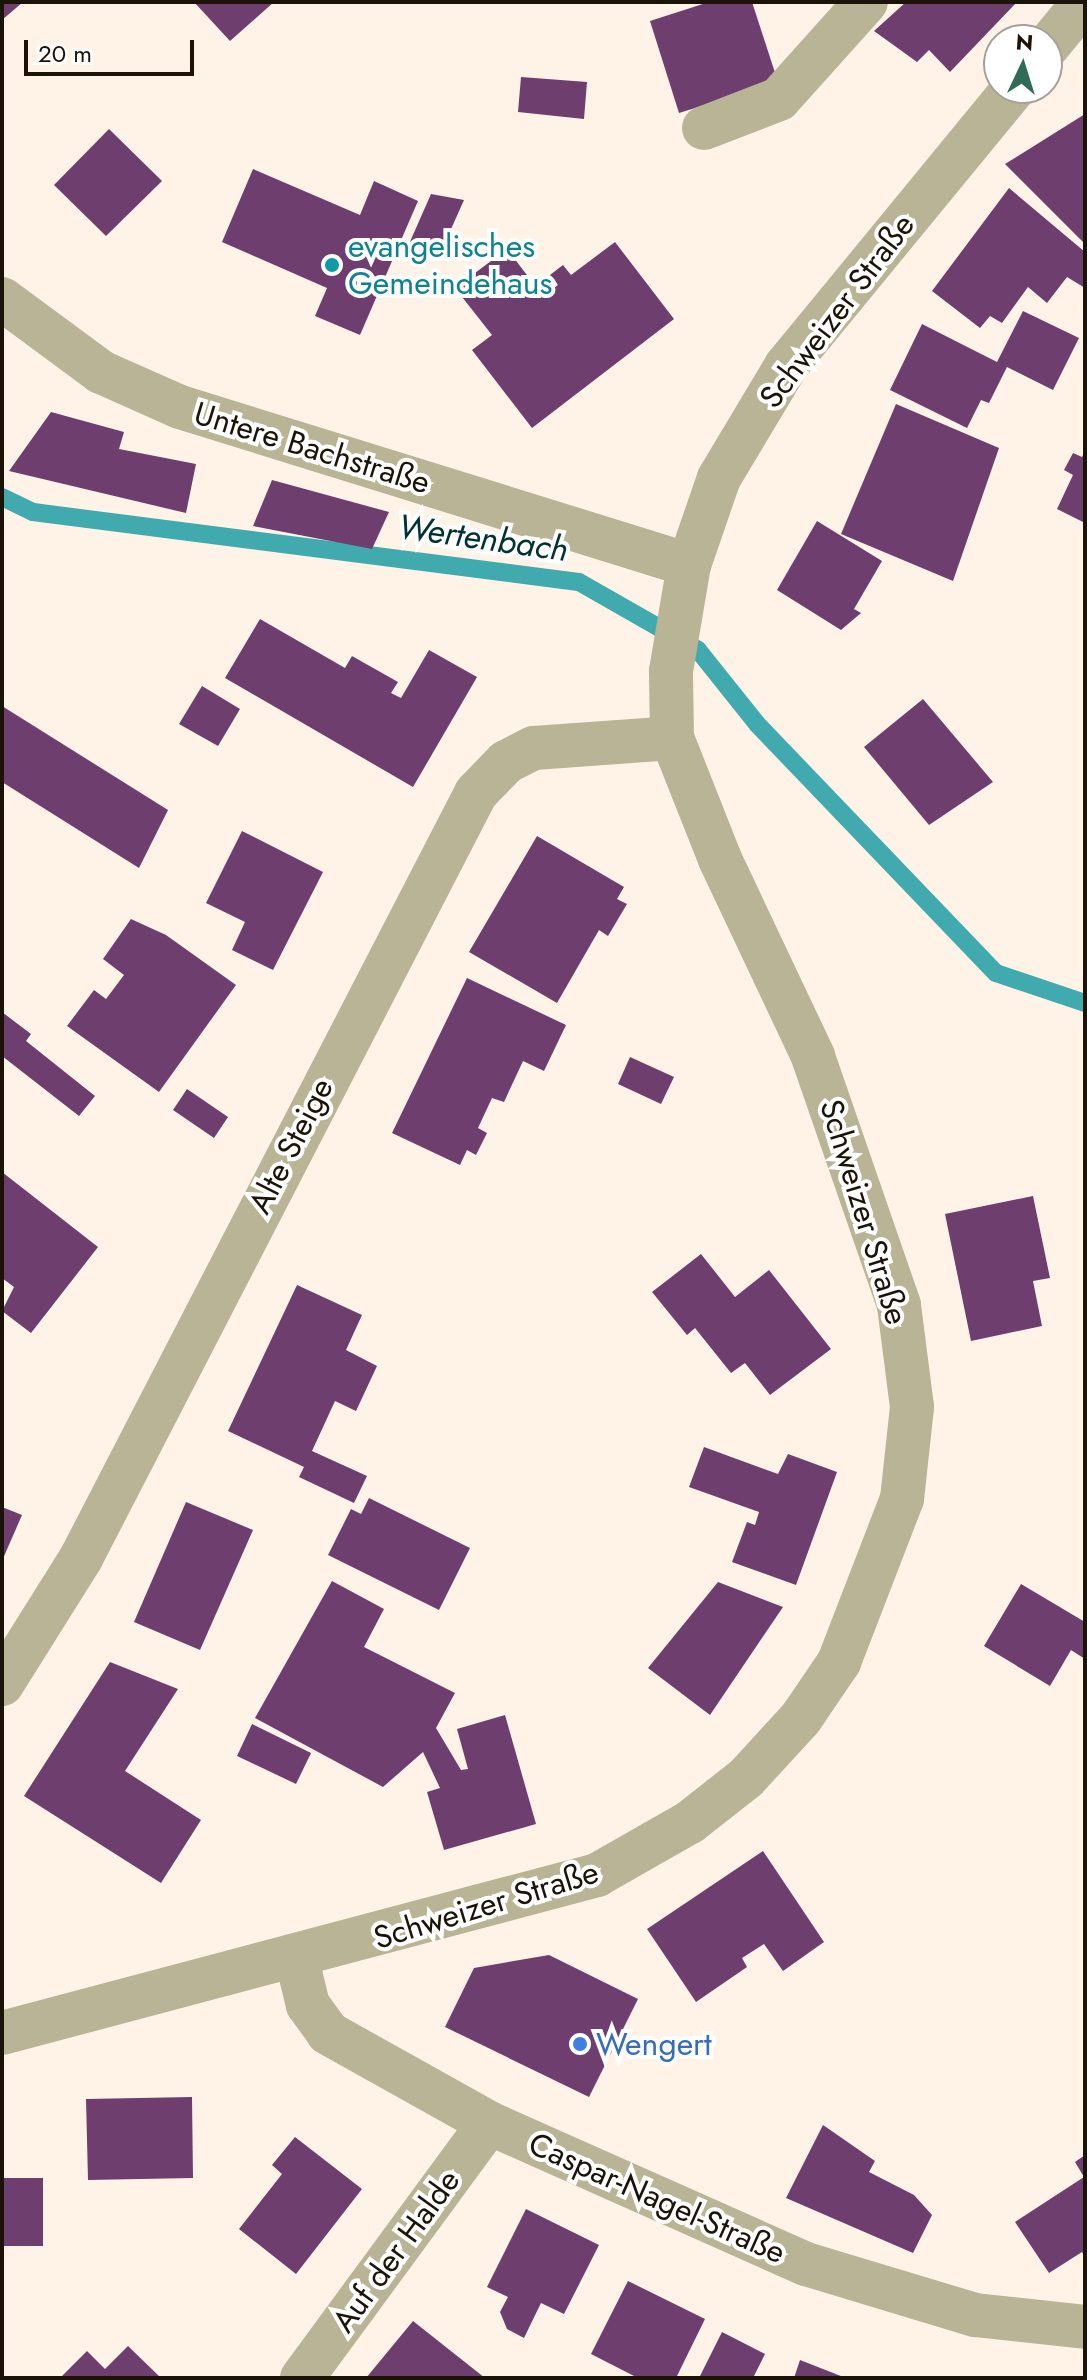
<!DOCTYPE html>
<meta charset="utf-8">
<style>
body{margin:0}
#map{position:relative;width:1087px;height:2380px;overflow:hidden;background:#fff3e8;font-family:Jost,sans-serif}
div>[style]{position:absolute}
.stream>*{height:18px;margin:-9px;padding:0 9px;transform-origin:9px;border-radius:9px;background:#40aaae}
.building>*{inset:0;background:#6d3e6e}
.minor>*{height:44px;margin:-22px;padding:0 22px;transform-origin:22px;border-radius:22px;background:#b9b495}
.dots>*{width:22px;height:22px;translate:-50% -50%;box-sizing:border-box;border:4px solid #fff;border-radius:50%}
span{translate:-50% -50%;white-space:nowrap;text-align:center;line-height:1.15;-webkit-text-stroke:8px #fff;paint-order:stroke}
.culture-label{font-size:32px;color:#0d838f}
.left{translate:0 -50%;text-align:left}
.street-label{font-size:32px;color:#1c1308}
.shop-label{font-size:32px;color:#366cbe}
.water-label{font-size:34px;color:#003233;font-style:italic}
.frame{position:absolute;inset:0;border:4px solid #1c1308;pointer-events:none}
.north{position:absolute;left:983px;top:24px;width:80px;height:80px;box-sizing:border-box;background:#fff;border:2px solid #a4a19c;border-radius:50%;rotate:4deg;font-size:22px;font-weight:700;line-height:32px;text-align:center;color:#1c1308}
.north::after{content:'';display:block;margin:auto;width:28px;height:36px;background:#2e6c58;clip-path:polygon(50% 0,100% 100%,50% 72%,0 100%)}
.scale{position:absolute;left:24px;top:40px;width:170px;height:36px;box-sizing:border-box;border:4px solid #1c1308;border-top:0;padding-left:10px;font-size:24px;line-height:28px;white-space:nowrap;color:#1c1308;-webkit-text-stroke:6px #fff;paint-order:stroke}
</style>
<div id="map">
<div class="stream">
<i style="left:2px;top:497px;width:34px;rotate:26deg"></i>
<i style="left:33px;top:512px;width:550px;rotate:7.31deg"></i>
<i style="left:579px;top:582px;width:137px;rotate:29.7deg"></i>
<i style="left:698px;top:650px;width:95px;rotate:51.4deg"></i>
<i style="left:757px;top:724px;width:345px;rotate:46.2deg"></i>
<i style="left:996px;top:973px;width:94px;rotate:18.6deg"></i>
</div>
<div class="building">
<i style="clip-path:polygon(2px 2px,23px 2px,2px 20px)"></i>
<i style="clip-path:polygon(194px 2px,274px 2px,230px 41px)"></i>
<i style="clip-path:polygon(709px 2px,752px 2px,778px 82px,679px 113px,650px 21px)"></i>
<i style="clip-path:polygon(906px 2px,1017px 2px,950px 72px,929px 50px,917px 62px,874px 31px)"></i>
<i style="clip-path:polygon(521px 77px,587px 82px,584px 119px,518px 112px)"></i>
<i style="clip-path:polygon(1085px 114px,1085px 244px,1005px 164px)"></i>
<i style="clip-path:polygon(109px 129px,162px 181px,106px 236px,54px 185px)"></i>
<i style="clip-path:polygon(253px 169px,360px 215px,374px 181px,418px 201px,360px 335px,315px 316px,327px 288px,222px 242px)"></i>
<i style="clip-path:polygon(1009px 188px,1085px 252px,1085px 288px,1067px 277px,1047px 303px,1028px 287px,1002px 323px,990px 316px,980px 328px,932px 291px)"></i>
<i style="clip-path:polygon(431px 194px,464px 200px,439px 256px,409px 244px)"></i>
<i style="clip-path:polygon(615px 242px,674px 319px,532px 428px,472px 350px,492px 335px,455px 288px,507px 249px,543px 296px,558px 285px,550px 275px,563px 265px,571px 275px)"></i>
<i style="clip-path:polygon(1023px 311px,1079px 338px,1053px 390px,1007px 367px,989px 403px,981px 400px,967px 428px,890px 390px,922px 324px,997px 362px)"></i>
<i style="clip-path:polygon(896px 404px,999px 448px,953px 581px,841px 534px)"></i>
<i style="clip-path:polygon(51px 412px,124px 432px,119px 449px,196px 464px,186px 513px,9px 471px)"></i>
<i style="clip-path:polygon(1085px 451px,1085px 523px,1057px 509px,1073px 475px,1064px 470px,1073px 453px,1082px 457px)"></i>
<i style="clip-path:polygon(272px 480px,389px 512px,372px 549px,253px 526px)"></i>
<i style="clip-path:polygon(817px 521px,882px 561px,854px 609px,861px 613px,841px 630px,777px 590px)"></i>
<i style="clip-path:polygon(260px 619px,345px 668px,352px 656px,398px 682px,391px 693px,401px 698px,429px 650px,477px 677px,413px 787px,225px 678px)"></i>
<i style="clip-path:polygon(202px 686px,240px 709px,218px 746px,179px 724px)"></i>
<i style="clip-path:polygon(923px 699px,993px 782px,929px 825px,864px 747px)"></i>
<i style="clip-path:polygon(2px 706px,168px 810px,139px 868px,2px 782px)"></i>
<i style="clip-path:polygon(242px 831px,323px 872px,273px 970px,232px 950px,245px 922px,206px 903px)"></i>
<i style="clip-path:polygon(537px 836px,624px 887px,617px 899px,627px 904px,608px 936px,599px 930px,557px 1003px,469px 952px)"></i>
<i style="clip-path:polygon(131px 919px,166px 935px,236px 985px,159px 1092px,67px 1026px,94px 990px,106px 999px,124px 975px,103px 959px)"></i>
<i style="clip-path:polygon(467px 978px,566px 1025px,544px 1071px,523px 1061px,504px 1102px,492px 1098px,478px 1128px,487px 1133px,476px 1155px,467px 1150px,460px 1165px,392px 1133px)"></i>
<i style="clip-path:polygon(2px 1012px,31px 1034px,26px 1041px,95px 1096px,79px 1116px,2px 1056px)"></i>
<i style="clip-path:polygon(630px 1057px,674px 1077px,661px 1104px,618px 1084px)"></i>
<i style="clip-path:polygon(187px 1089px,228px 1117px,214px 1138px,173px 1110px)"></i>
<i style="clip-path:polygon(2px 1172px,98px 1247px,31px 1333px,2px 1311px,14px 1287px,2px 1278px)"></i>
<i style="clip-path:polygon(1033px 1196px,1050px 1278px,1033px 1281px,1042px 1326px,971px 1341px,945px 1214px)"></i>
<i style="clip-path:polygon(701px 1254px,735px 1297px,769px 1270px,831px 1349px,770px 1395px,745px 1363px,731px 1373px,695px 1328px,687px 1335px,652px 1292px)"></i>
<i style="clip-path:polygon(297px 1285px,362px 1315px,346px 1350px,377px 1366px,356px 1411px,335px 1401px,312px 1451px,367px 1476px,354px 1503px,299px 1477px,304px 1467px,228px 1431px)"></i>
<i style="clip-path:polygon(704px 1447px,778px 1474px,788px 1454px,837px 1472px,796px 1585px,732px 1562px,747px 1522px,755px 1525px,759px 1512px,689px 1487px)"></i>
<i style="clip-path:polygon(369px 1498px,470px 1548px,439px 1610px,328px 1555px,351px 1509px,361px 1514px)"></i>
<i style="clip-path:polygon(186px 1502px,253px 1530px,200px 1650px,134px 1622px)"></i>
<i style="clip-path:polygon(2px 1507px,22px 1515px,2px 1561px)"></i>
<i style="clip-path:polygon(332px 1581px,384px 1609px,364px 1647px,455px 1693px,436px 1728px,461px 1770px,468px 1769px,457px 1729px,505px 1715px,536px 1824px,444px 1850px,427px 1792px,440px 1788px,423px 1752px,383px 1787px,255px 1718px)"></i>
<i style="clip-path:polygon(718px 1582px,783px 1607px,710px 1715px,648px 1668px)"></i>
<i style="clip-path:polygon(1021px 1584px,1085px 1622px,1085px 1659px,1071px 1650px,1050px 1686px,984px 1646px)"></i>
<i style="clip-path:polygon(110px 1662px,178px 1689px,125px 1771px,201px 1820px,161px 1883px,24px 1796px)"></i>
<i style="clip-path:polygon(252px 1724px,311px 1753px,296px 1784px,237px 1756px)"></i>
<i style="clip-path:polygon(763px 1851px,824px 1942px,783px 1971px,764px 1944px,742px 1958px,747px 1967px,696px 2002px,647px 1929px)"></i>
<i style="clip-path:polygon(549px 1955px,638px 1999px,589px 2097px,445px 2027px,474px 1968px)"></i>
<i style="clip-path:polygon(192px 2097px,193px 2178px,88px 2180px,86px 2099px)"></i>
<i style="clip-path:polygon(823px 2125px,875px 2161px,869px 2172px,914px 2195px,932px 2215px,913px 2253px,786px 2198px)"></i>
<i style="clip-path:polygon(295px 2137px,362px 2189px,296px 2274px,239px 2229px,282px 2174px,272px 2165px)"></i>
<i style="clip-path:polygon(1085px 2155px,1085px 2257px,1082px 2252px,1049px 2273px,1015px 2222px,1084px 2177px,1075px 2162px)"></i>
<i style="clip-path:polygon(3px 2178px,43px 2178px,43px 2246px,3px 2246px)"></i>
<i style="clip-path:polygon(526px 2209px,599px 2245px,564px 2314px,541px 2303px,524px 2338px,507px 2329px,500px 2312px,508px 2297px,487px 2287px)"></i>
<i style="clip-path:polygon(628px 2281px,705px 2319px,676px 2378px,638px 2378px,591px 2354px)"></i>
<i style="clip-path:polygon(413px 2321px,485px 2378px,366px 2378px)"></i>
<i style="clip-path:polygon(722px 2332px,765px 2354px,753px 2378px,699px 2378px)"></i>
<i style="clip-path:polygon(128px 2346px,161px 2378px,60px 2378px,87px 2351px,105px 2369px)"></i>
<i style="clip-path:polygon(800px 2360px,846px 2378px,794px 2378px)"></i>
</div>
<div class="minor">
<i style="left:1047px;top:47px;width:58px;rotate:-50.6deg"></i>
<i style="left:704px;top:128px;width:80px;rotate:-21.1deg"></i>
<i style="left:779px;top:99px;width:130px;rotate:-48.1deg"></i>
<i style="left:2px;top:299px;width:123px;rotate:36.4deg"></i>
<i style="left:101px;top:372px;width:86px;rotate:23.9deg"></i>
<i style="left:180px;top:407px;width:533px;rotate:17.24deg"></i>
<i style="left:2px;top:1684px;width:149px;rotate:-57.9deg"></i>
<i style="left:81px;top:1558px;width:861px;rotate:-62.69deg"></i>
<i style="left:476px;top:793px;width:43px;rotate:-45.9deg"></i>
<i style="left:506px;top:762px;width:31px;rotate:-27deg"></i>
<i style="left:534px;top:748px;width:138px;rotate:-4.1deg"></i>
<i style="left:297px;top:1960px;width:46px;rotate:76.3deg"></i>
<i style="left:308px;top:2005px;width:34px;rotate:54deg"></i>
<i style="left:328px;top:2033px;width:184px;rotate:29.2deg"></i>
<i style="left:489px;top:2123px;width:347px;rotate:24deg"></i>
<i style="left:806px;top:2264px;width:177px;rotate:16.8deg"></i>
<i style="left:975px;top:2315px;width:111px;rotate:6.2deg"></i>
<i style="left:2px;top:2033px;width:616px;rotate:-14.87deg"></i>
<i style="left:597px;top:1875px;width:107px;rotate:-29.7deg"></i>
<i style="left:690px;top:1822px;width:71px;rotate:-38.2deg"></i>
<i style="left:746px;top:1778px;width:81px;rotate:-47.5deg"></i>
<i style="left:801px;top:1718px;width:68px;rotate:-55.8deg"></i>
<i style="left:839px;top:1662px;width:175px;rotate:-68.9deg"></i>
<i style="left:902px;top:1499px;width:93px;rotate:-83.8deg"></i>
<i style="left:912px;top:1407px;width:103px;rotate:-97.3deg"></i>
<i style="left:899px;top:1305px;width:263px;rotate:-109.1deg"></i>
<i style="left:813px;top:1056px;width:218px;rotate:-115.3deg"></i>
<i style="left:720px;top:859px;width:130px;rotate:-111.6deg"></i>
<i style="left:672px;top:738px;width:67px;rotate:-90.9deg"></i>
<i style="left:671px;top:671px;width:108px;rotate:-80.4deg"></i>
<i style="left:689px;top:565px;width:92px;rotate:-71deg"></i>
<i style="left:719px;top:478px;width:131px;rotate:-59.1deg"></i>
<i style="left:786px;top:366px;width:360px;rotate:-50.6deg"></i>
<i style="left:302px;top:2378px;width:316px;rotate:-53.7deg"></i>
</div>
<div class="dots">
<i style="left:332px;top:265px;background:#0f9aa8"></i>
<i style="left:580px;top:2044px;background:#3f7fe0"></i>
</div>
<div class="culture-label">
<span class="left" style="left:348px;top:265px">evangelisches<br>Gemeindehaus</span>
</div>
<div class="street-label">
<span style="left:837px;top:311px;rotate:-53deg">Schweizer Straße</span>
<span style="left:312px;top:448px;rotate:17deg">Untere Bachstraße</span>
<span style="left:291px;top:1146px;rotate:-63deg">Alte Steige</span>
<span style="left:864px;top:1212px;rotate:73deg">Schweizer Straße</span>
<span style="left:486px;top:1905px;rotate:-17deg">Schweizer Straße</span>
<span style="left:657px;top:2198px;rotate:24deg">Caspar-Nagel-Straße</span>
<span style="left:396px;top:2251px;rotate:-54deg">Auf der Halde</span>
</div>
<div class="shop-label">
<span class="left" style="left:596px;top:2044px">Wengert</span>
</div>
<div class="water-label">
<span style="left:483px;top:538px;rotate:8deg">Wertenbach</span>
</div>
<div class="frame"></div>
<div class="north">N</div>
<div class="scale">20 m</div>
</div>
